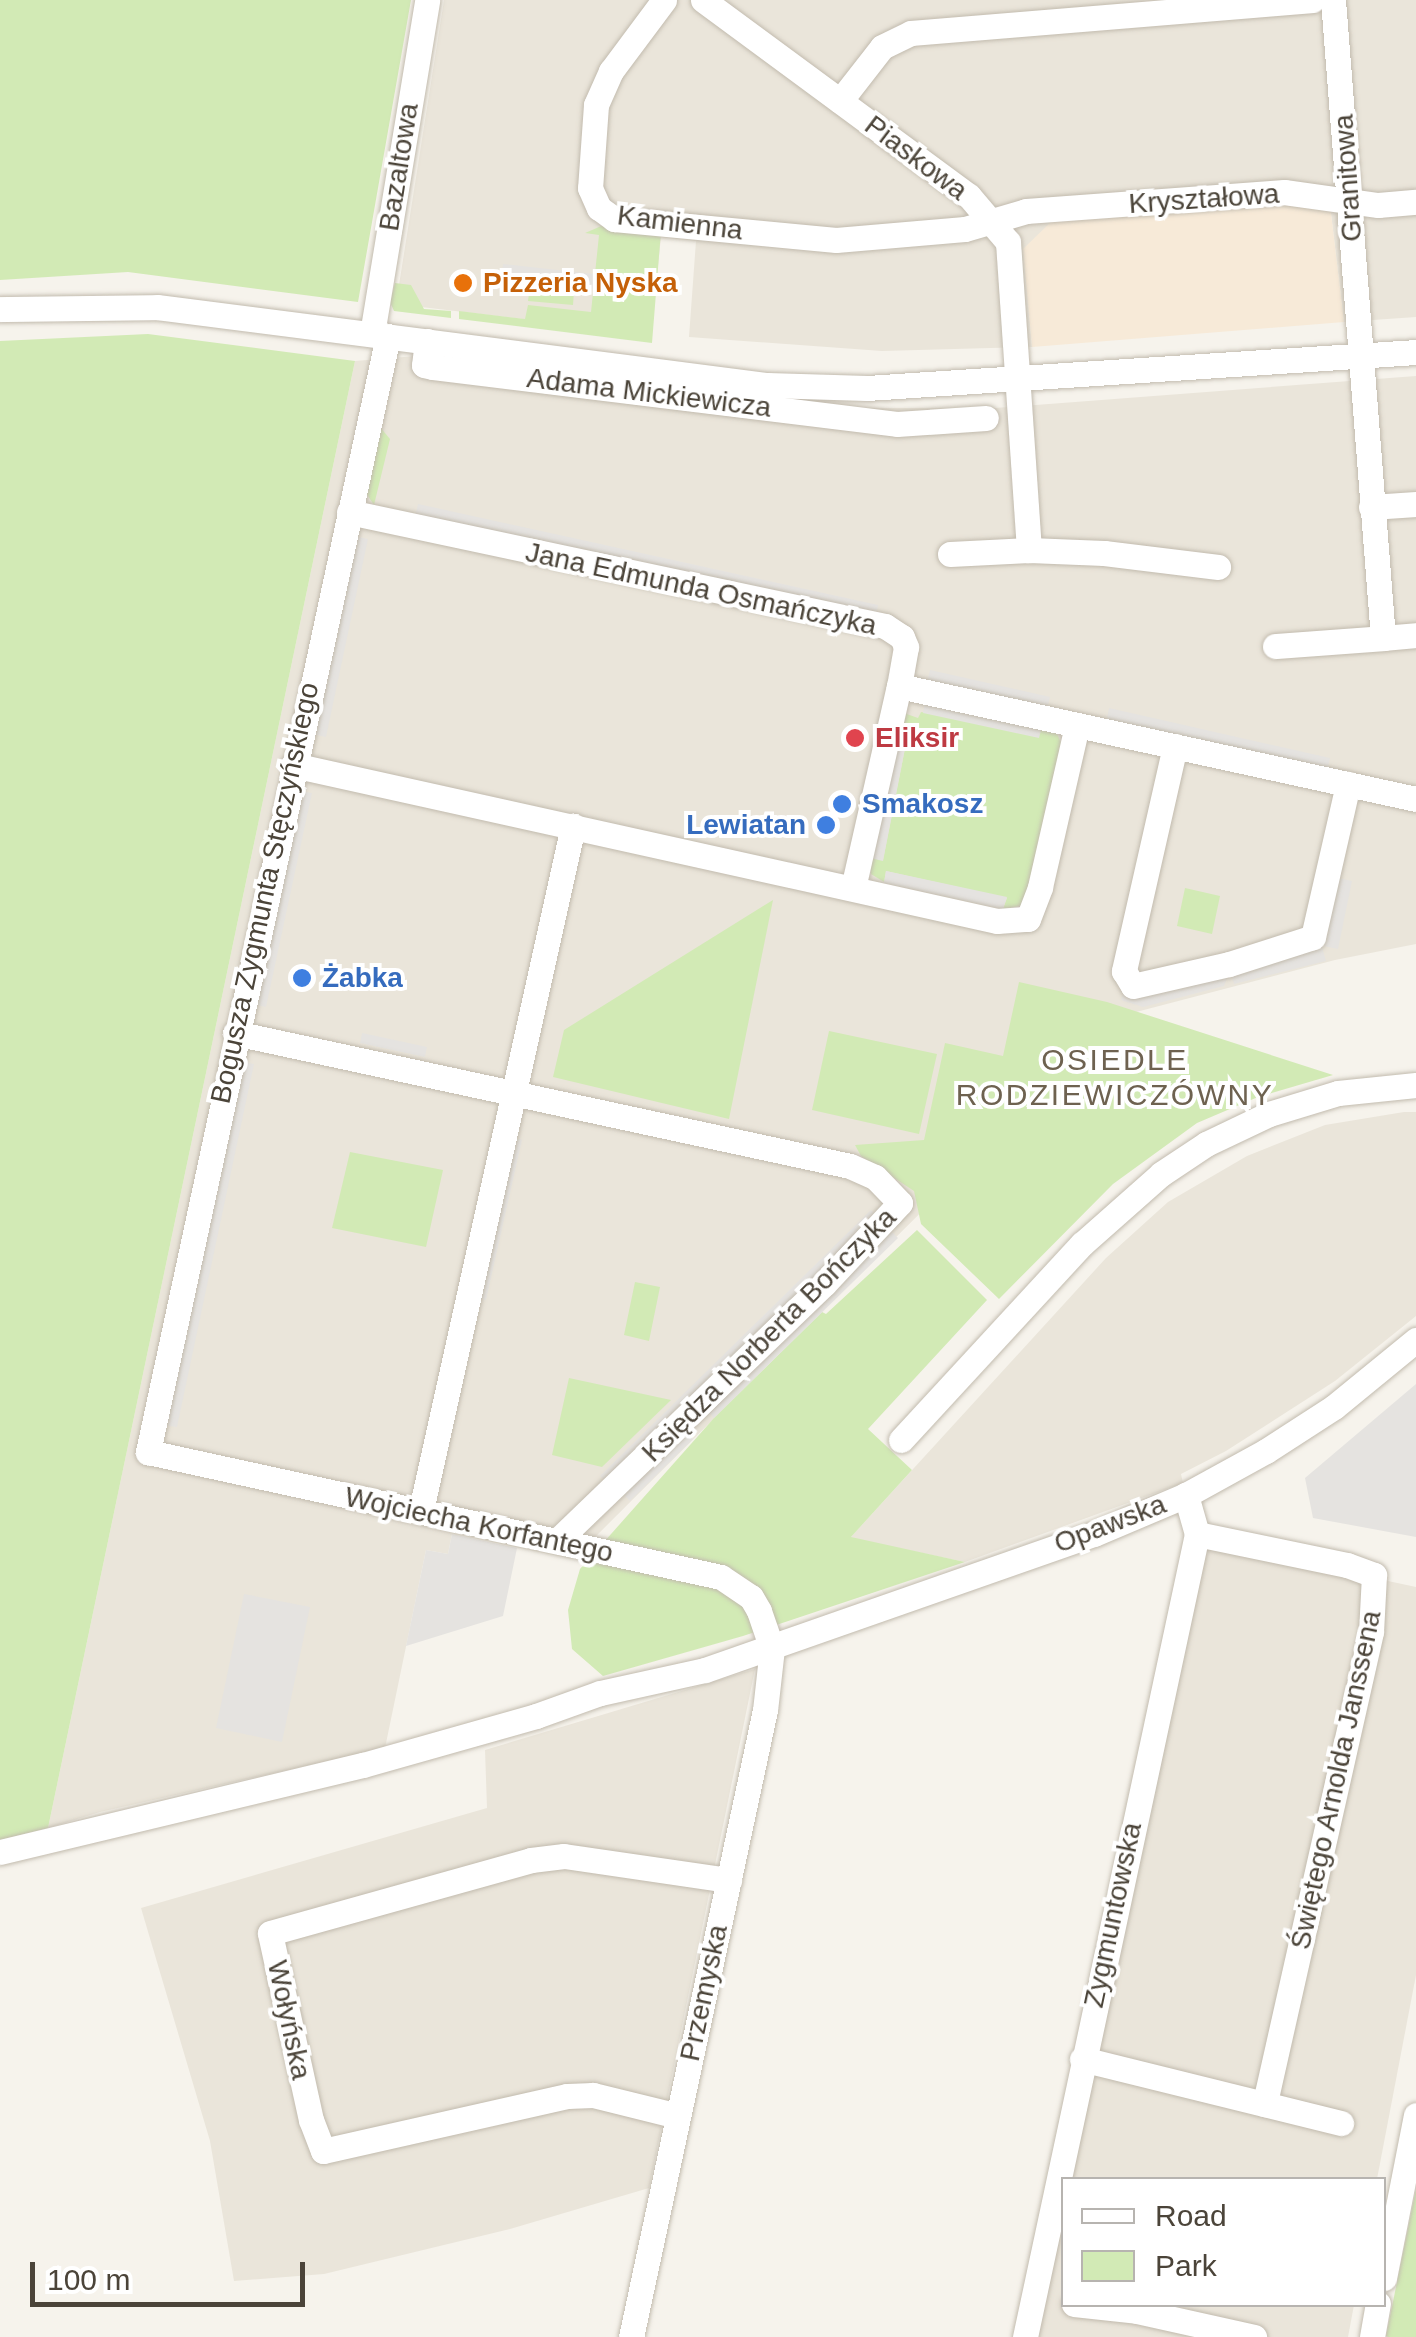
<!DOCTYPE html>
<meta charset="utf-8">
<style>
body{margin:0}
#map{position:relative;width:1416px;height:2337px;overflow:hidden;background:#f6f3ec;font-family:Helvetica,sans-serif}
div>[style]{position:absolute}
.residential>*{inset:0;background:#eae5da}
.commercial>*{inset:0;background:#f7ead8}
.green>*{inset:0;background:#d2eab5}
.parking>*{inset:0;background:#e5e3e0}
.roads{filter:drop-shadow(0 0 2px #c2bbae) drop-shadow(0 0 2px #c2bbae)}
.minor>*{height:25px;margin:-12.5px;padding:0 12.5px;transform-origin:12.5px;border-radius:12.5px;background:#fff}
.dots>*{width:28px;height:28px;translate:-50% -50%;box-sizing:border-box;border:5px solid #fff;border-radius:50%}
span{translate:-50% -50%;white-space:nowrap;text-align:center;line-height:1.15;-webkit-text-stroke:8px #fff;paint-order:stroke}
.street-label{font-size:28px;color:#4b4439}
.food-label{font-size:28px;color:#c56008;font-weight:700}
.left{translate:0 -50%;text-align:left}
.health-label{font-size:28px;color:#be3a42;font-weight:700}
.shop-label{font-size:28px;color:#366cbe;font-weight:700}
.right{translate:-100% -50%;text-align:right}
.neighbourhood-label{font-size:30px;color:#6e6250;letter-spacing:2.5px}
.legend{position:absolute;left:1061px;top:2177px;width:325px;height:130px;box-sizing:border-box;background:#fff;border:2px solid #b7b4b0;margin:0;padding:12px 18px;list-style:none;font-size:30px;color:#4b4439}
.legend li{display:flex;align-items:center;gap:20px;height:50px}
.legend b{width:50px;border:2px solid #b7b4b0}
.scale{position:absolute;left:30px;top:2262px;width:275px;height:45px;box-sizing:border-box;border:5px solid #4b4439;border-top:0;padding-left:12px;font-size:30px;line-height:35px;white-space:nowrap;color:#4b4439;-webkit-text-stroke:8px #fff;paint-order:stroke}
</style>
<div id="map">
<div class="residential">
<i style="clip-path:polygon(444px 0,1416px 0,1416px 317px,1344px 322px,1330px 205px,1024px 250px,1032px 347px,882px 351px,689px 337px,696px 241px,661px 237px,651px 334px,396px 304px)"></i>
<i style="clip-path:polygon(416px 356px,860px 408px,995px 408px,1416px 376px,1416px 944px,1335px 960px,1117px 1017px,573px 1559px,452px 1534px,448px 1554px,426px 1550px,385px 1748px,100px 1812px,48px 1828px,355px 361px)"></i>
<i style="clip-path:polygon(1404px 1112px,1416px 1112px,1416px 1316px,1335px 1381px,1226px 1451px,1181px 1474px,1183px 1483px,965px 1562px,850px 1538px,1106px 1258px,1168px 1202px,1247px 1156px,1325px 1125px)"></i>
<i style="clip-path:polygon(1205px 1542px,1416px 1587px,1416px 1975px,1377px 2179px,1064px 2180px)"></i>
<i style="clip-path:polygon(755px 1669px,649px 2188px,510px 2229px,324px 2274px,234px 2281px,210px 2141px,141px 1908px,487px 1808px,485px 1750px)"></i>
<i style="clip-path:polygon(1063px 2183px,1064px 2304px,1354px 2305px,1348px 2337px,1031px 2337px)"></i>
</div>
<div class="commercial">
<i style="clip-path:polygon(1267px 202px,1330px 205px,1344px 322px,1032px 347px,1023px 249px,1056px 217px)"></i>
</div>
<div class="green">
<i style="clip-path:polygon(0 0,411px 0,358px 302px,128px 272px,0 280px)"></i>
<i style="clip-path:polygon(606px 224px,661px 231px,652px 343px,459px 319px,459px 311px,525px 319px,528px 305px,591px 312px,599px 235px,585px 233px)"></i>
<i style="clip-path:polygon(395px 283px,411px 285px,424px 309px,451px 311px,451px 318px,394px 311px,390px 302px)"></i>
<i style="clip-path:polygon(530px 286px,574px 291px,573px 305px,528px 301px)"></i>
<i style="clip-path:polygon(148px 334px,355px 361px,48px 1828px,0 1840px,0 341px)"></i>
<i style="clip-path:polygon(380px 427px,390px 439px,374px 505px,366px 493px)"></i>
<i style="clip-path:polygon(901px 712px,918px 718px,921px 712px,1056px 731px,1061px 743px,1024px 905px,1003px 909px,1007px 898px,886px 871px,884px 882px,871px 874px,870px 858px,883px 860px,909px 728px,900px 720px)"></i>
<i style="clip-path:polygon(1185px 888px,1220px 896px,1212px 934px,1177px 926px)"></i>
<i style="clip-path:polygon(773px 900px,729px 1119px,553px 1077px,564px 1030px)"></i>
<i style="clip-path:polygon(1019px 982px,1107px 1002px,1333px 1075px,1258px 1097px,1197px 1123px,1113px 1184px,999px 1299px,921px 1224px,914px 1191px,861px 1156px,855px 1145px,924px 1140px,945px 1043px,1003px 1056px)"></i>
<i style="clip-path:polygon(829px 1031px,937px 1054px,919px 1134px,812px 1110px)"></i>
<i style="clip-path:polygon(350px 1152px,443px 1170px,426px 1247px,332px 1228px)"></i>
<i style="clip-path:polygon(917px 1230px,987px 1300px,868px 1429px,912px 1470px,851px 1537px,965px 1562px,743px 1636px,603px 1676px,572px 1649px,568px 1610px,580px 1569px,714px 1418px,822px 1312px,826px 1314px)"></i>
<i style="clip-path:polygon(635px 1282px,660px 1287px,649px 1341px,624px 1335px)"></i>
<i style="clip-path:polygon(569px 1378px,671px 1400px,602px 1467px,552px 1455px)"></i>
<i style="clip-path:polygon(1416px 2189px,1416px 2337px,1388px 2337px,1386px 2336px)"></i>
</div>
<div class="parking">
<i style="clip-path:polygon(503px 264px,594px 274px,593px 289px,501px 279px)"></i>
<i style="clip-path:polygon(418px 504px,878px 605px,876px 617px,415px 516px)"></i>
<i style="clip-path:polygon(353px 536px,368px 539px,326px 737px,311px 734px)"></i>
<i style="clip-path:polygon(930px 670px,1050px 697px,1047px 709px,927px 682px)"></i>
<i style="clip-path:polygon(925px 701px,1042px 726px,1039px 738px,923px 713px)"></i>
<i style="clip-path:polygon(1109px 708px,1330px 758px,1327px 772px,1106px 723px)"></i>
<i style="clip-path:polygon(898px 725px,909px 728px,883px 861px,870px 858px)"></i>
<i style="clip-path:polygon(299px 791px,312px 793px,266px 1007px,253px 1004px)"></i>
<i style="clip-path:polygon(886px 871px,1007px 897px,1003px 909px,884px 883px)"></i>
<i style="clip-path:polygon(1338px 878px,1352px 881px,1338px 949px,1323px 946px)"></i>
<i style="clip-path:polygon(1322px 947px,1326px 961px,1234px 984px,1230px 971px,1224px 986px,1143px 1007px,1121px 1000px,1125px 987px,1144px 992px)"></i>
<i style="clip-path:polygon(362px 1033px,427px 1047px,425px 1057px,360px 1043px)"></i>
<i style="clip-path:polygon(242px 1062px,254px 1064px,177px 1427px,164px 1425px)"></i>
<i style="clip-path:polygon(509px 1137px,522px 1140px,486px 1300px,475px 1297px)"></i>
<i style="clip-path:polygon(871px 1210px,880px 1219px,609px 1484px,600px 1476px)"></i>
<i style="clip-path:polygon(889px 1229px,898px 1238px,714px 1418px,706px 1409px)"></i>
<i style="clip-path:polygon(1416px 1384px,1416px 1537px,1313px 1518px,1305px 1478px)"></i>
<i style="clip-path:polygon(685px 1430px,693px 1439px,630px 1501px,621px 1492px)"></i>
<i style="clip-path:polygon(452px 1534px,517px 1548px,503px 1616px,406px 1646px,426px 1550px,448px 1554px)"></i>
<i style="clip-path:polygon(244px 1594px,310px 1607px,282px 1742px,216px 1728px)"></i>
</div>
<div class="roads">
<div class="minor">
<i style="left:664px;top:0;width:89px;rotate:126.7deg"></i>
<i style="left:611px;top:71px;width:37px;rotate:114deg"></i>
<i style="left:596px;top:105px;width:83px;rotate:94.1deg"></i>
<i style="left:590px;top:188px;width:22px;rotate:66deg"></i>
<i style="left:599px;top:208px;width:19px;rotate:36deg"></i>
<i style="left:614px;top:219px;width:223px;rotate:5.4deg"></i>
<i style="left:836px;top:240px;width:129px;rotate:-4.9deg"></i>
<i style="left:965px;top:229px;width:64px;rotate:-16.4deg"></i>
<i style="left:1026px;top:211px;width:259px;rotate:-4.2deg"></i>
<i style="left:1284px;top:192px;width:95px;rotate:7.9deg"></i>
<i style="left:1378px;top:205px;width:38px;rotate:-5deg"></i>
<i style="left:703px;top:0;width:330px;rotate:36.4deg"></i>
<i style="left:969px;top:196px;width:60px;rotate:49.7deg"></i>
<i style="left:1008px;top:242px;width:309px;rotate:86.1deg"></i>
<i style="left:1029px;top:550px;width:75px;rotate:2.3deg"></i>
<i style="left:1104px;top:553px;width:115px;rotate:7deg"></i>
<i style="left:1333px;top:0;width:640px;rotate:85.52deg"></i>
<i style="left:1383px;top:638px;width:33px;rotate:-5deg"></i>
<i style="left:840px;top:101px;width:68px;rotate:-52.1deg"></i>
<i style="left:882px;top:47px;width:32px;rotate:-26deg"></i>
<i style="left:911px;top:33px;width:403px;rotate:-4.7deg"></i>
<i style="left:0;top:309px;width:157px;rotate:-0.7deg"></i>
<i style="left:157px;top:307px;width:615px;rotate:7.29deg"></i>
<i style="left:767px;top:385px;width:100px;rotate:1.7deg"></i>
<i style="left:867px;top:388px;width:550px;rotate:-3.75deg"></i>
<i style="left:372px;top:334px;width:338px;rotate:-80.6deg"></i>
<i style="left:388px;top:336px;width:1142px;rotate:102.14deg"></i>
<i style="left:148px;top:1452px;width:586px;rotate:12.31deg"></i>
<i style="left:721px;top:1577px;width:36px;rotate:34deg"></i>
<i style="left:751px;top:1597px;width:16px;rotate:60deg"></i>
<i style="left:759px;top:1611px;width:39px;rotate:71deg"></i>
<i style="left:772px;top:1648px;width:62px;rotate:96.4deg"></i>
<i style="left:765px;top:1710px;width:641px;rotate:102.06deg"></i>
<i style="left:427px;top:341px;width:24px;rotate:97deg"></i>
<i style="left:424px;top:365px;width:9px;rotate:13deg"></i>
<i style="left:433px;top:367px;width:467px;rotate:7deg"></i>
<i style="left:897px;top:424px;width:89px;rotate:-3.9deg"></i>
<i style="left:1371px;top:507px;width:45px;rotate:-3.8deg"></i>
<i style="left:349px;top:512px;width:548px;rotate:12.01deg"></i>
<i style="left:885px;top:626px;width:20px;rotate:33deg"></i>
<i style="left:902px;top:637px;width:11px;rotate:68deg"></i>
<i style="left:906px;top:647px;width:40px;rotate:100deg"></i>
<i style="left:899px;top:686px;width:529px;rotate:12.33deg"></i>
<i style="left:950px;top:554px;width:79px;rotate:-2.9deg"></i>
<i style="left:1275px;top:646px;width:108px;rotate:-4.2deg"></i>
<i style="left:1175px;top:746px;width:231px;rotate:102.8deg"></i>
<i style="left:1124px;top:971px;width:17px;rotate:59deg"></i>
<i style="left:1133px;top:986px;width:98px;rotate:-12.9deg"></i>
<i style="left:1229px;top:964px;width:88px;rotate:-17.8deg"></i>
<i style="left:1313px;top:937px;width:157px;rotate:-77.1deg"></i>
<i style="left:293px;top:765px;width:721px;rotate:12.49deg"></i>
<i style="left:997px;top:921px;width:31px;rotate:-4deg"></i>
<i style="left:1028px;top:919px;width:34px;rotate:-69deg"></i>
<i style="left:1040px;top:887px;width:166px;rotate:-77.1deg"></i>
<i style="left:853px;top:888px;width:207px;rotate:-77.2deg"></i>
<i style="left:235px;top:1033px;width:629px;rotate:12.2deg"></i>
<i style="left:850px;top:1166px;width:27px;rotate:24deg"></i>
<i style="left:875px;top:1177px;width:36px;rotate:46deg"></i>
<i style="left:900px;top:1203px;width:111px;rotate:133.2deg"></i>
<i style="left:824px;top:1284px;width:369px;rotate:136.1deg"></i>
<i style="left:901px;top:1440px;width:267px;rotate:-47.3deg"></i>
<i style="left:1082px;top:1244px;width:106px;rotate:-41.5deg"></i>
<i style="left:1161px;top:1174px;width:54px;rotate:-33.7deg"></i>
<i style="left:1206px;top:1144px;width:70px;rotate:-25.5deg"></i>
<i style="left:1269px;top:1114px;width:72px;rotate:-16.9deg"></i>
<i style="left:1338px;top:1093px;width:78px;rotate:-5.9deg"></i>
<i style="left:421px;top:1510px;width:701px;rotate:-77.47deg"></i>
<i style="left:1197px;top:1534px;width:153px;rotate:11.7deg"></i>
<i style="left:1347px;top:1565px;width:29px;rotate:20deg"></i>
<i style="left:1374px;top:1575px;width:57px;rotate:93deg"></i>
<i style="left:1371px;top:1632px;width:484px;rotate:102.7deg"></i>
<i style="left:0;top:1852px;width:373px;rotate:-13.5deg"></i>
<i style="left:363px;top:1765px;width:180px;rotate:-15.8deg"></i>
<i style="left:536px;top:1716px;width:68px;rotate:-19.8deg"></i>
<i style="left:600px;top:1693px;width:107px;rotate:-12.4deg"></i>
<i style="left:705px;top:1670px;width:412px;rotate:-19.3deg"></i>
<i style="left:1094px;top:1534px;width:100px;rotate:-23deg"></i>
<i style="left:1186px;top:1495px;width:91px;rotate:-28.8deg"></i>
<i style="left:1266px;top:1451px;width:81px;rotate:-32.9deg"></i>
<i style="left:1334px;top:1407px;width:106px;rotate:-39.3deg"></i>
<i style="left:1082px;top:2059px;width:267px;rotate:13.9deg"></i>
<i style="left:678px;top:2116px;width:88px;rotate:-166.1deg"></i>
<i style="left:593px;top:2095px;width:26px;rotate:178deg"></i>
<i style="left:567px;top:2096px;width:250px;rotate:167.3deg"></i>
<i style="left:323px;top:2151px;width:33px;rotate:-111deg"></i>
<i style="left:311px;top:2120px;width:191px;rotate:-102.4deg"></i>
<i style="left:270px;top:1933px;width:271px;rotate:-15.6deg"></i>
<i style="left:531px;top:1860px;width:33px;rotate:-7deg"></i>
<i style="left:564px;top:1856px;width:167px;rotate:8.3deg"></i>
<i style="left:1384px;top:2278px;width:166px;rotate:-78.9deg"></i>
<i style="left:1074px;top:2304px;width:63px;rotate:6.3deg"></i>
<i style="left:1137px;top:2311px;width:120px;rotate:12.5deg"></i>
<i style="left:1025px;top:2337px;width:821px;rotate:-77.91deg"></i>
<i style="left:1197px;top:1534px;width:41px;rotate:-105.8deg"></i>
<i style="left:1372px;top:2337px;width:34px;rotate:-80deg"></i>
</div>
</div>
<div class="dots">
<i style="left:463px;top:283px;background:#e8710a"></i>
<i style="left:855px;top:738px;background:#e0444e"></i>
<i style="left:842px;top:804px;background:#3f7fe0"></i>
<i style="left:826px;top:825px;background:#3f7fe0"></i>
<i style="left:302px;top:978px;background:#3f7fe0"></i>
</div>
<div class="street-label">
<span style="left:916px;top:158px;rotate:37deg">Piaskowa</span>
<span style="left:399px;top:167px;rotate:-81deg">Bazaltowa</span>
<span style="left:1348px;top:178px;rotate:-94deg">Granitowa</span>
<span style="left:1204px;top:199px;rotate:-4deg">Kryształowa</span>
<span style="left:680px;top:223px;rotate:7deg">Kamienna</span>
<span style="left:649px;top:393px;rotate:7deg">Adama Mickiewicza</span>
<span style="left:701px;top:589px;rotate:12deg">Jana Edmunda Osmańczyka</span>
<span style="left:265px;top:893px;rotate:-78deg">Bogusza Zygmunta Stęczyńskiego</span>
<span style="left:769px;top:1335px;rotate:-45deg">Księdza Norberta Bończyka</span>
<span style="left:1110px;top:1524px;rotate:-21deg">Opawska</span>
<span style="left:479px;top:1525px;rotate:12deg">Wojciecha Korfantego</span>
<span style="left:1336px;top:1780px;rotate:-78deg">Świętego Arnolda Janssena</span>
<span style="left:1113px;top:1915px;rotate:-78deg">Zygmuntowska</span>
<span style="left:704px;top:1993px;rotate:-78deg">Przemyska</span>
<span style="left:289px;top:2020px;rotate:78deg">Wołyńska</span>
</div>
<div class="food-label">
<span class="left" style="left:483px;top:283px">Pizzeria Nyska</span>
</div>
<div class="health-label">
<span class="left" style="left:875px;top:738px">Eliksir</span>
</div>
<div class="shop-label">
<span class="left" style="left:862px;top:804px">Smakosz</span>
<span class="right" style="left:806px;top:825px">Lewiatan</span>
<span class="left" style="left:322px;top:978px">Żabka</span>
</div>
<div class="neighbourhood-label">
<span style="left:1115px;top:1077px">OSIEDLE<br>RODZIEWICZÓWNY</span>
</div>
<ul class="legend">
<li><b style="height:12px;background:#fff"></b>Road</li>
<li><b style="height:28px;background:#d2eab5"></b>Park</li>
</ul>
<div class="scale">100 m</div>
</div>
